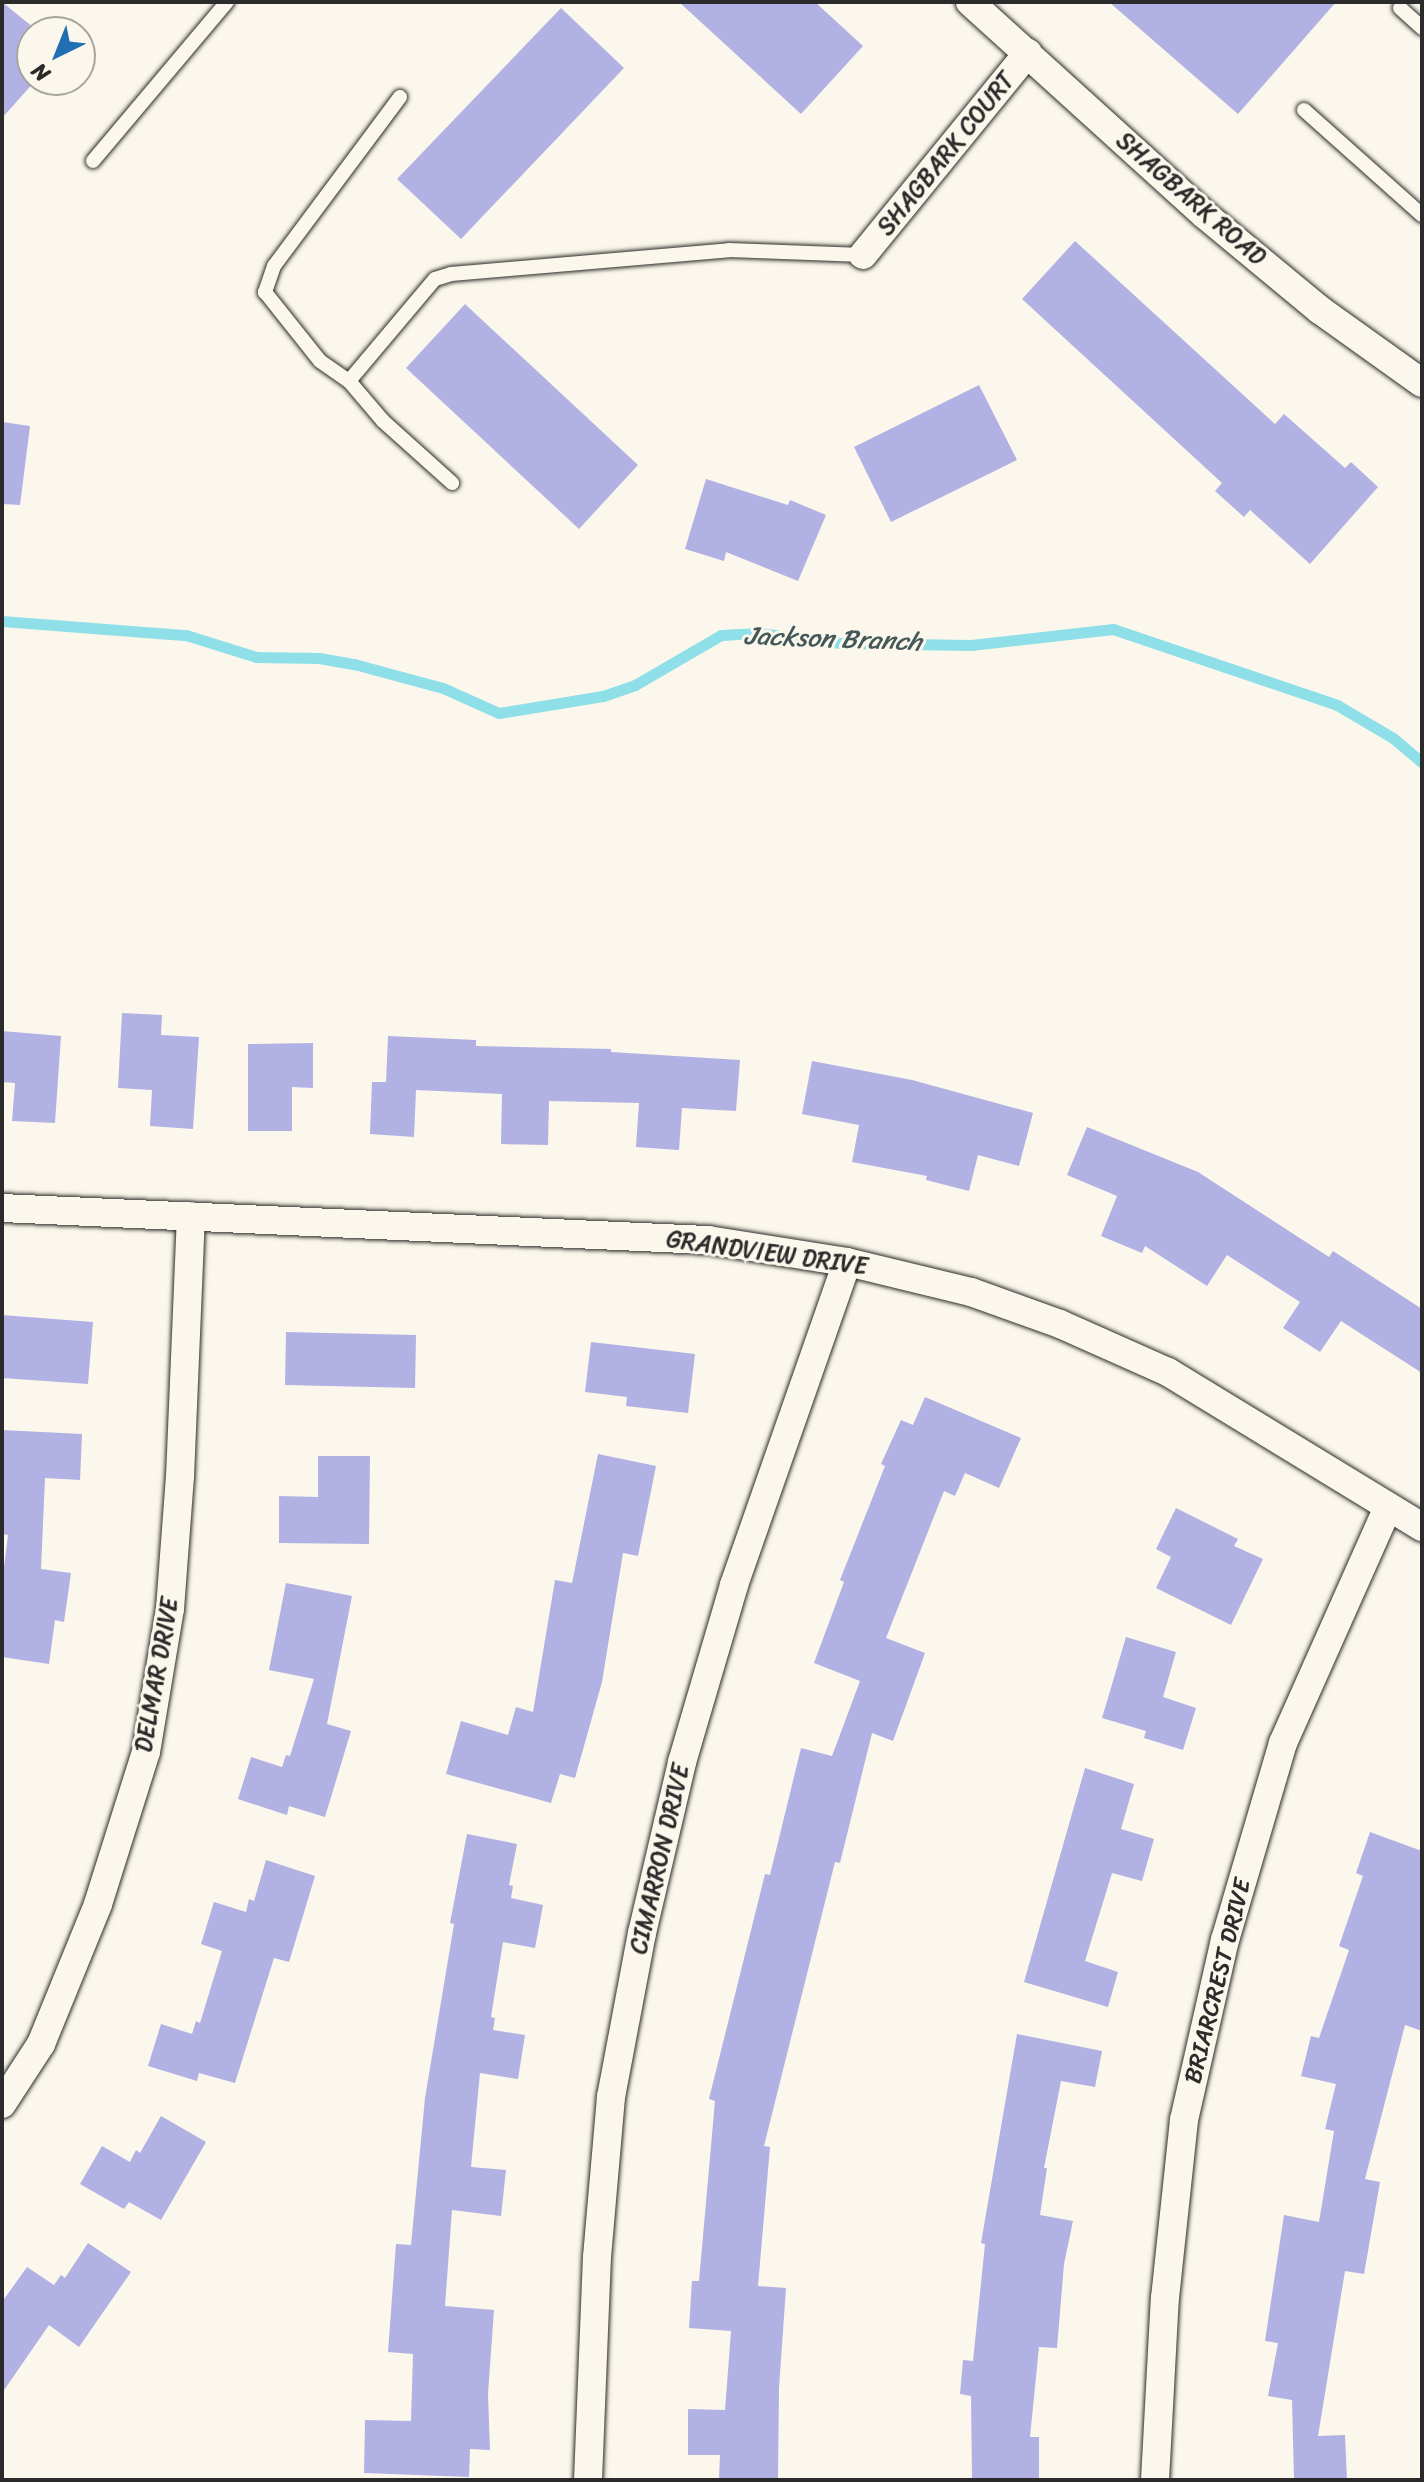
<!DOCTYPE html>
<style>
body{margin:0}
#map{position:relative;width:1424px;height:2482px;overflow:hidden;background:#fbf7ec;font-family:Sriracha,sans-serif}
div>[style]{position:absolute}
.stream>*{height:11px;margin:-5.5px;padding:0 5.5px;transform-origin:5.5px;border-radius:5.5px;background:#8edfe8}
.building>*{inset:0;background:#b2b1e3}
.roads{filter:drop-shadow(0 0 2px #2b2b2b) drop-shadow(0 0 2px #2b2b2b)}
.service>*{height:14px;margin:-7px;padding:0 7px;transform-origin:7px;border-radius:7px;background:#fbf7ec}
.minor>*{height:28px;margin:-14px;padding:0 14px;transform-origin:14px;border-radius:14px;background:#fbf7ec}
span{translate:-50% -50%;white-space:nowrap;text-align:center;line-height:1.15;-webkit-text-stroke:6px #fbf7ec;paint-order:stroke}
.street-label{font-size:24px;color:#2b2b2b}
.water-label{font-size:26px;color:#44585a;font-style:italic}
.frame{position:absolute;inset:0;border:4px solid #2b2b2b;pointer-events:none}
.north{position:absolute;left:16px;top:16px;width:80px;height:80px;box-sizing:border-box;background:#fbf7ec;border:2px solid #a8a59f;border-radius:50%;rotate:223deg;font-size:22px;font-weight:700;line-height:32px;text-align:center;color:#2b2b2b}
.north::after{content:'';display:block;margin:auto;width:28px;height:36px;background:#1f6fb2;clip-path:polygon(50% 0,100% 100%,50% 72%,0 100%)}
</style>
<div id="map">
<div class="stream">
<i style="left:2px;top:621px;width:185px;rotate:4.4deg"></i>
<i style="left:186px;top:635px;width:73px;rotate:17.4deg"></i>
<i style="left:256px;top:657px;width:63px;rotate:0.9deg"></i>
<i style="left:319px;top:658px;width:36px;rotate:10deg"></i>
<i style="left:354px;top:664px;width:92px;rotate:15.1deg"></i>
<i style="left:443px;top:688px;width:61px;rotate:24.1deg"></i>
<i style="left:499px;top:713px;width:105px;rotate:-9.3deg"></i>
<i style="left:603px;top:696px;width:34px;rotate:-19deg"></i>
<i style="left:635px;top:685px;width:99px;rotate:-30.2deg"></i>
<i style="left:721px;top:635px;width:38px;rotate:-3deg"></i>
<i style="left:759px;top:633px;width:82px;rotate:7deg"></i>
<i style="left:840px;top:643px;width:131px;rotate:0.9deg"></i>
<i style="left:971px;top:645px;width:143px;rotate:-6.4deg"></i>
<i style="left:1113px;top:629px;width:237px;rotate:18.7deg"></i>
<i style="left:1337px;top:705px;width:65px;rotate:30.5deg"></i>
<i style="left:1393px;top:738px;width:38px;rotate:40deg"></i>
</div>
<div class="building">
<i style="clip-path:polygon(2px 2px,39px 32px,32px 32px,32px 80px,36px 80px,2px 118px)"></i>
<i style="clip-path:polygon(679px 2px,815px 2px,863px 46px,801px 114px)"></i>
<i style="clip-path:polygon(1109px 2px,1336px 2px,1238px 114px)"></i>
<i style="clip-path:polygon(561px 8px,624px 68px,461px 239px,397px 179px)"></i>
<i style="clip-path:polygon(1075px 241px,1275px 424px,1284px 414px,1345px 468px,1351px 462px,1378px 487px,1310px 564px,1250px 510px,1244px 517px,1215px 491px,1222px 483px,1022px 299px)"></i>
<i style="clip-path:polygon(465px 304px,638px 465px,579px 529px,406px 368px)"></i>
<i style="clip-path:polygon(979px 385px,1017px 460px,891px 522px,854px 447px)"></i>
<i style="clip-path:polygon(2px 422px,30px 426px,20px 505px,2px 504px)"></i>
<i style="clip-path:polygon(706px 479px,788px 505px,790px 500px,826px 515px,798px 581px,726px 552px,724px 561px,685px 549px)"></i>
<i style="clip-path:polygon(122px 1013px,162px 1015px,161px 1035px,199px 1037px,193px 1129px,150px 1126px,152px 1090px,118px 1088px)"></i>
<i style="clip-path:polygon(2px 1031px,61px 1036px,55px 1123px,12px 1121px,15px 1083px,2px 1082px)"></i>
<i style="clip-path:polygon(388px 1036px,476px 1040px,476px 1046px,611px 1049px,611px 1052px,740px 1060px,736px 1111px,682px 1108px,679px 1150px,636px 1147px,639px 1103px,549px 1101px,548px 1145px,501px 1144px,502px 1094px,416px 1090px,414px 1137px,370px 1134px,372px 1082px,386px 1082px)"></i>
<i style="clip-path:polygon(313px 1043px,313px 1088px,292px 1087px,292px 1131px,248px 1131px,248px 1044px)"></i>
<i style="clip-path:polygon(812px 1061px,912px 1080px,1033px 1113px,1019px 1166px,978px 1155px,969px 1191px,926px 1180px,927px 1176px,852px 1162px,859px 1125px,802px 1114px)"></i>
<i style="clip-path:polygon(1087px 1127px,1198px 1172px,1329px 1257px,1333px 1251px,1422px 1309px,1422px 1373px,1341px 1321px,1320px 1352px,1283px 1328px,1300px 1302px,1227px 1255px,1207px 1286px,1145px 1246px,1142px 1253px,1101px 1236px,1117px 1196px,1067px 1175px)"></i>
<i style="clip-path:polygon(2px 1315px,93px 1322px,88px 1384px,2px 1378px)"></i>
<i style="clip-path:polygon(286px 1332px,416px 1335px,415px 1388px,285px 1385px)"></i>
<i style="clip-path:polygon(591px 1342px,695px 1354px,688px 1413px,626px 1406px,627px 1397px,585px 1392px)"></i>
<i style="clip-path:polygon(925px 1397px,1021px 1438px,999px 1488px,965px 1473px,955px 1496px,944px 1491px,886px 1638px,925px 1653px,893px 1741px,872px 1733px,840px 1863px,835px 1862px,764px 2146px,770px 2147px,758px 2286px,786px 2288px,779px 2388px,778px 2480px,719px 2480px,720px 2455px,688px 2455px,688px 2409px,725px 2410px,731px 2331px,689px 2328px,692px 2281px,699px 2281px,715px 2101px,709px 2099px,765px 1874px,770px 1875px,801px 1748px,832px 1756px,860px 1681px,814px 1663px,844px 1582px,840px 1580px,885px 1466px,881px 1464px,901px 1420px,913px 1425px)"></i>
<i style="clip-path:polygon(2px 1430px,82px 1434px,80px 1480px,45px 1478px,41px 1569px,71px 1573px,64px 1622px,55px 1620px,49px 1664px,2px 1657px,2px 1584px,8px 1535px,2px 1534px)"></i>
<i style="clip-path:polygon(598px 1454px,656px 1466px,638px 1556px,623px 1553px,602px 1682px,575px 1778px,560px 1774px,551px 1803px,446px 1774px,461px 1721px,508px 1735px,516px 1707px,533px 1712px,555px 1580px,572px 1583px)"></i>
<i style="clip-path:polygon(318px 1456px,370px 1456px,369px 1544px,279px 1543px,279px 1496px,318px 1497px)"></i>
<i style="clip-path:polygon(1176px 1508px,1238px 1539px,1234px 1546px,1263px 1559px,1231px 1625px,1156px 1588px,1171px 1557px,1156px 1549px)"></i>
<i style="clip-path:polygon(286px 1583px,352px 1596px,327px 1724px,351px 1731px,325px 1817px,289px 1806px,287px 1815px,238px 1799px,251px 1757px,282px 1767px,286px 1755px,290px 1756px,314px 1679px,269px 1670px)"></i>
<i style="clip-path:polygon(1126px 1637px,1176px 1652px,1163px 1697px,1196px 1708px,1183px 1750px,1144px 1738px,1146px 1731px,1102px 1718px)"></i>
<i style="clip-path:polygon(1085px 1768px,1134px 1784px,1121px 1829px,1154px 1839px,1142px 1881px,1112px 1873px,1085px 1961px,1118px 1972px,1108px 2007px,1024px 1982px)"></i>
<i style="clip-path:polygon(1370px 1832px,1422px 1851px,1422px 2031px,1405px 2025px,1365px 2179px,1380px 2182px,1364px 2274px,1345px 2271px,1318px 2436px,1345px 2435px,1347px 2480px,1294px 2480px,1292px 2400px,1268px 2396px,1278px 2343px,1265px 2341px,1284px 2215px,1319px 2222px,1334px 2131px,1325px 2129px,1336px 2084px,1301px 2076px,1311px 2036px,1319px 2038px,1349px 1950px,1339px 1946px,1363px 1876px,1356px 1873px)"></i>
<i style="clip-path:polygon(467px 1834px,517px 1844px,509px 1885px,513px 1886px,511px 1898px,543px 1905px,535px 1948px,503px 1942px,491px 2017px,495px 2018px,493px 2030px,525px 2035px,518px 2079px,480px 2073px,471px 2167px,506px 2170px,501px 2216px,452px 2210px,445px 2306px,494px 2310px,488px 2394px,490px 2450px,470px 2449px,469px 2477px,364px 2473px,365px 2420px,411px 2421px,413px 2354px,388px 2352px,396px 2244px,411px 2245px,425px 2098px,454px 1924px,450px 1923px)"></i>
<i style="clip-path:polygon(266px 1860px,315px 1876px,289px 1962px,274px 1958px,235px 2083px,199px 2073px,197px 2081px,148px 2066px,161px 2024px,192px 2034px,196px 2021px,200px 2023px,222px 1951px,201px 1944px,214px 1902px,246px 1912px,249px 1899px,254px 1901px)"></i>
<i style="clip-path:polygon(1017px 2034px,1102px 2051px,1095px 2087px,1061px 2081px,1044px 2168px,1047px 2168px,1040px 2215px,1073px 2221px,1064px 2264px,1057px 2348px,1039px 2347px,1030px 2437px,1039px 2437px,1039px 2480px,972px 2480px,971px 2396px,960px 2394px,963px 2360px,973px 2361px,985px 2244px,981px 2243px)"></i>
<i style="clip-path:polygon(161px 2116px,206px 2142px,161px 2220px,129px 2202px,124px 2209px,80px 2184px,102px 2146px,130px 2162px,136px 2150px,140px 2153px)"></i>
<i style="clip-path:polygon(88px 2243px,131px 2272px,79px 2347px,49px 2325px,2px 2393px,2px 2302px,27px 2267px,54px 2285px,61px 2275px,65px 2278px)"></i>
</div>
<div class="roads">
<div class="service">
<i style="left:1400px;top:8px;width:30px;rotate:42deg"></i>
<i style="left:400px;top:97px;width:211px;rotate:126.7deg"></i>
<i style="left:274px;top:266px;width:28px;rotate:109deg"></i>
<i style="left:265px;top:292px;width:88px;rotate:51.4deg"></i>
<i style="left:320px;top:361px;width:35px;rotate:35deg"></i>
<i style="left:349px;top:381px;width:133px;rotate:-49.9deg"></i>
<i style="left:435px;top:279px;width:17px;rotate:-17deg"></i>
<i style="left:451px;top:274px;width:279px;rotate:-4.9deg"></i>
<i style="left:729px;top:250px;width:134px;rotate:2.1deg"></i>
<i style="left:1304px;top:110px;width:158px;rotate:41.7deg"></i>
<i style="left:93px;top:161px;width:208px;rotate:-49.9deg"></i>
<i style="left:349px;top:381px;width:52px;rotate:49.6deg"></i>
<i style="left:383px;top:421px;width:93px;rotate:41.9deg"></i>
</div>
<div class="minor">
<i style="left:970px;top:2px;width:317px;rotate:42.2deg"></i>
<i style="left:1205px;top:215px;width:149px;rotate:39.6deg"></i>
<i style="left:1320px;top:310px;width:125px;rotate:35.6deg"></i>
<i style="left:863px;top:255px;width:261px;rotate:-50.8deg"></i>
<i style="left:2px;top:1208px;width:707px;rotate:2.6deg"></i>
<i style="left:708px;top:1240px;width:141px;rotate:9deg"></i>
<i style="left:847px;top:1262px;width:128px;rotate:13.6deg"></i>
<i style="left:971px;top:1292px;width:95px;rotate:19.8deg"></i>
<i style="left:1060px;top:1324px;width:118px;rotate:24deg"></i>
<i style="left:1168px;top:1372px;width:298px;rotate:31.4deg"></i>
<i style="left:2px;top:2104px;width:72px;rotate:-57deg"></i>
<i style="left:41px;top:2044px;width:151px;rotate:-67.8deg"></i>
<i style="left:98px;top:1904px;width:159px;rotate:-72.5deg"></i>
<i style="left:146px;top:1752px;width:145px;rotate:-80.5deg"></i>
<i style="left:170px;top:1609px;width:132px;rotate:-85.7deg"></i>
<i style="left:180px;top:1477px;width:261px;rotate:-87.6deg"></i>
<i style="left:588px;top:2480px;width:223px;rotate:-87.7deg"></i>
<i style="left:597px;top:2257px;width:161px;rotate:-85deg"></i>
<i style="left:611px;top:2097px;width:167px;rotate:-79.3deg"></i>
<i style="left:642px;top:1933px;width:176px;rotate:-76.8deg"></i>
<i style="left:682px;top:1762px;width:184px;rotate:-73.6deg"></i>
<i style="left:734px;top:1585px;width:342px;rotate:-70.7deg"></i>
<i style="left:1155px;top:2480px;width:182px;rotate:-86.9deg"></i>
<i style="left:1165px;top:2298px;width:179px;rotate:-83.9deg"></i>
<i style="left:1184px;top:2120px;width:185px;rotate:-77.2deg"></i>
<i style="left:1225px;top:1940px;width:205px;rotate:-73.6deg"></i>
<i style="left:1283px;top:1743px;width:258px;rotate:-66deg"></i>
</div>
</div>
<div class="street-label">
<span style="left:946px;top:154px;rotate:-51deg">SHAGBARK COURT</span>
<span style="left:1191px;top:199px;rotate:41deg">SHAGBARK ROAD</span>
<span style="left:767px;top:1253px;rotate:8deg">GRANDVIEW DRIVE</span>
<span style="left:157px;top:1675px;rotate:-80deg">DELMAR DRIVE</span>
<span style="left:660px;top:1859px;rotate:-77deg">CIMARRON DRIVE</span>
<span style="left:1218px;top:1981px;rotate:-76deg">BRIARCREST DRIVE</span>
</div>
<div class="water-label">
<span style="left:833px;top:639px;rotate:2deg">Jackson Branch</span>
</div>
<div class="frame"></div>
<div class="north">N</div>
</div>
